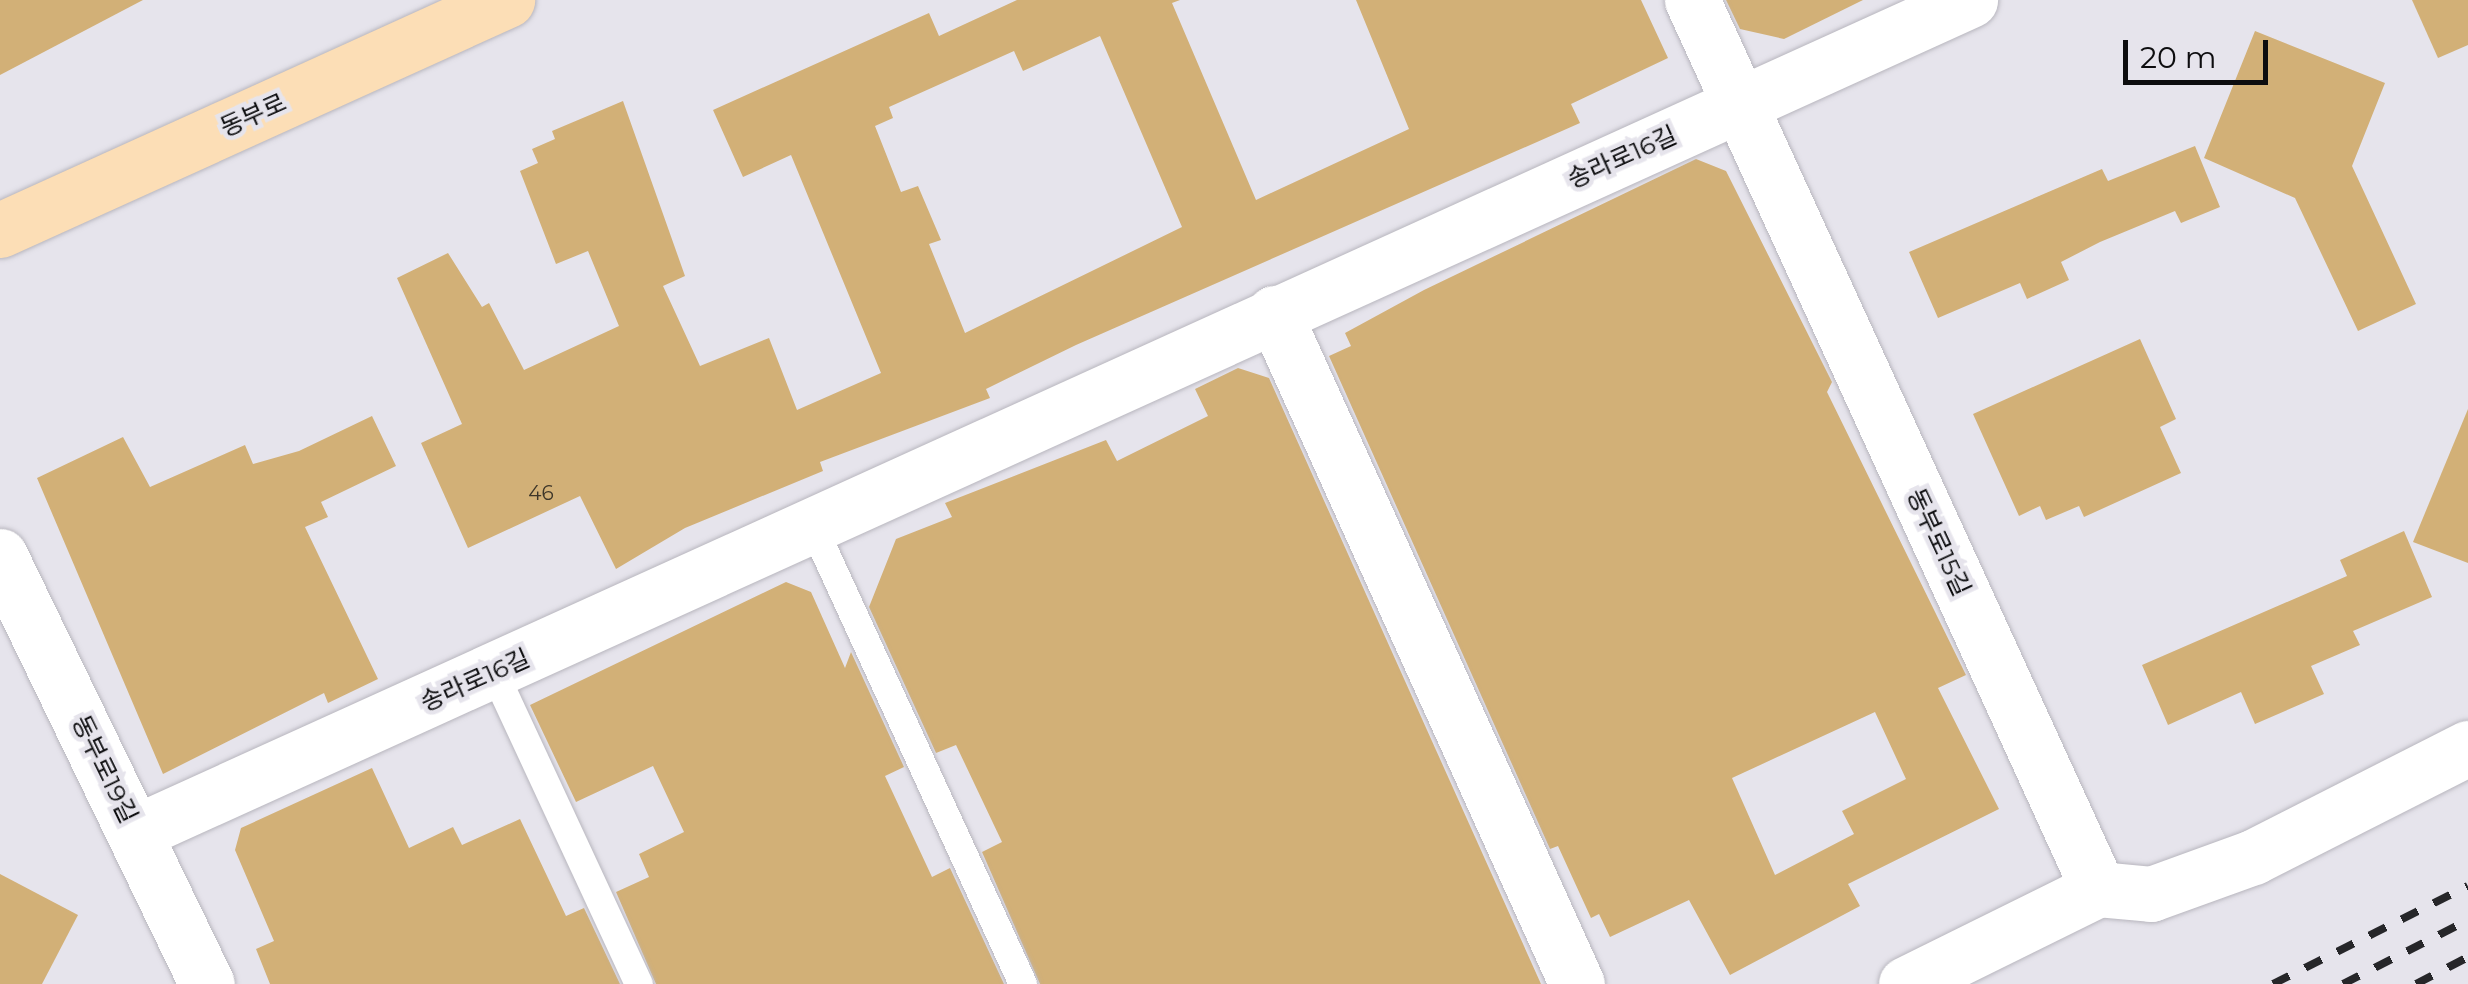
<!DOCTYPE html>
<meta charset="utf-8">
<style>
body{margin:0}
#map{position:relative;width:2468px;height:984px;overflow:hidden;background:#e6e4ec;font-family:Montserrat,"Noto Sans KR",sans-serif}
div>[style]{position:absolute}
.building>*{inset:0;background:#d2b077}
.roads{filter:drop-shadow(0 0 2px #b8b6be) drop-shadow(0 0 2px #b8b6be)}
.service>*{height:28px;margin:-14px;padding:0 14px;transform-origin:14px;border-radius:14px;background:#fff}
.minor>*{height:55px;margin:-27.5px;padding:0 27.5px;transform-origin:27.5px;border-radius:27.5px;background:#fff}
.secondary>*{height:55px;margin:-27.5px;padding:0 27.5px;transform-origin:27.5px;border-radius:27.5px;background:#fcdeb6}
.rail>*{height:8px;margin-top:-4px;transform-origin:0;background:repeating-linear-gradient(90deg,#262629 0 18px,transparent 0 36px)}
span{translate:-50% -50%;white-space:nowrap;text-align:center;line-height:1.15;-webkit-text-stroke:9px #e6e4ec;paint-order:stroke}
.number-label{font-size:20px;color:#3e3629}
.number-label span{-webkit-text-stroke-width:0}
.street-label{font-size:25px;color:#0d0d0f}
.scale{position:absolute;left:2123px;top:40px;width:145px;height:45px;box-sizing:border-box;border:5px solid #0d0d0f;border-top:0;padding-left:12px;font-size:30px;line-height:35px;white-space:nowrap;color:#0d0d0f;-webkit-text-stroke:8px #e6e4ec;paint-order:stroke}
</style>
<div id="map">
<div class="building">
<i style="clip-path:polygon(0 0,143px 0,0 75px)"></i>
<i style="clip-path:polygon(evenodd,1017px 0,1180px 0,1172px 3px,1256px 200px,1409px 129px,1356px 0,1641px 0,1668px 58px,1571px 104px,1580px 123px,1076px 345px,986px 389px,990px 398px,820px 462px,823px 471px,685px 528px,616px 569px,580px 496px,468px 548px,421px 443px,462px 424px,397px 278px,448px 253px,482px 307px,489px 303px,524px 370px,619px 326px,588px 251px,556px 264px,520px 171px,538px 163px,532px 149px,555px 139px,552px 131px,623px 101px,685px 276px,663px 286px,700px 366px,769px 338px,797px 410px,881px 373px,791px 155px,743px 177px,713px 110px,929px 13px,939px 36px,1017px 0,1100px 36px,1182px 227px,965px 333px,929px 244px,941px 240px,918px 186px,901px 192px,875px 126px,893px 118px,889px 107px,1014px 51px,1023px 71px,1100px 36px)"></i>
<i style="clip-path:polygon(1726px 0,1863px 0,1784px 39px,1740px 29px)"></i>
<i style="clip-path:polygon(2412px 0,2468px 0,2468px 45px,2438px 58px)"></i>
<i style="clip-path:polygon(2255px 31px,2385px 83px,2352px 166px,2416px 304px,2358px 331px,2295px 198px,2204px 158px)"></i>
<i style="clip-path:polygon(2195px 146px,2220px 207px,2181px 223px,2175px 211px,2100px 242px,2061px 262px,2069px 280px,2027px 299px,2020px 283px,1938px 318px,1909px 252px,2102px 169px,2108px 181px)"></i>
<i style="clip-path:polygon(evenodd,1696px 159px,1726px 171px,1832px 382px,1827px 392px,1966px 675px,1938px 688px,1999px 809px,1848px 884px,1860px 906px,1730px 975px,1689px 900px,1610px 937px,1599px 914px,1591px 918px,1558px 846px,1550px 849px,1329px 356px,1351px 346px,1345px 333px,1424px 290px,1696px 159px,1875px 712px,1906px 779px,1842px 811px,1854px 834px,1775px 875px,1732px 778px,1875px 712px)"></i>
<i style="clip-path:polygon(2140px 339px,2176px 419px,2160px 427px,2181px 473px,2084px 517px,2079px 506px,2046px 520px,2040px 506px,2019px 516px,1973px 414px)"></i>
<i style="clip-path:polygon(1238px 368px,1269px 378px,1541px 984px,1040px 984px,982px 852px,1002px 842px,956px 745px,936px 753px,869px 607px,896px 539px,952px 517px,945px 503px,1106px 440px,1117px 461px,1208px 416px,1195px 389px)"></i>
<i style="clip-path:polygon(2468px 409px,2468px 563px,2413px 542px)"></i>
<i style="clip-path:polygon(372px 416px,396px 466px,321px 502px,328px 517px,305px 527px,378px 679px,328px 703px,324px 693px,163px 774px,37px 478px,123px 437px,150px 487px,245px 445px,253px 464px,299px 451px)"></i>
<i style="clip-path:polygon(2404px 531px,2432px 597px,2353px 631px,2360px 645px,2311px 666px,2324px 694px,2255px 724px,2241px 692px,2168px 725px,2142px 665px,2347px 576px,2340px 560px)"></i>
<i style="clip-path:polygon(786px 582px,811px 592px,845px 668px,851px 652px,904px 767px,885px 776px,932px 877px,950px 868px,1004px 984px,656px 984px,616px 892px,649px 877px,639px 854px,684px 832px,653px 766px,576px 802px,530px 705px)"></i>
<i style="clip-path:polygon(372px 768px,409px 848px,453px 827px,462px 845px,520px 819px,566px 916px,584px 908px,620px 984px,270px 984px,256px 949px,274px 941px,235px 850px,241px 828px)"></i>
<i style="clip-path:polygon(0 874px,78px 915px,42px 984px,0 984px)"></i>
</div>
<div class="roads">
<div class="service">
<i style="left:812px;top:524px;width:506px;rotate:65.36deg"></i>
<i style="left:494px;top:672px;width:344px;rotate:65.1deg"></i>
</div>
<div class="minor">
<i style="left:1692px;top:0;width:977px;rotate:65.45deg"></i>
<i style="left:1274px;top:313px;width:736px;rotate:65.7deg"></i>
<i style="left:0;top:556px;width:475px;rotate:64.2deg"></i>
<i style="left:136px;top:832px;width:2014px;rotate:-24.4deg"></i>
<i style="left:2098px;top:889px;width:53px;rotate:5.4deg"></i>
<i style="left:2151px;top:894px;width:109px;rotate:-19.9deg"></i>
<i style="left:2253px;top:857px;width:241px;rotate:-26.9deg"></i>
<i style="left:1906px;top:984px;width:214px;rotate:-26.3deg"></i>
</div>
<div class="secondary">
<i style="left:0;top:230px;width:557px;rotate:-24.4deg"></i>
</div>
</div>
<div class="rail">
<i style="left:2273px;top:984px;width:218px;rotate:-26.7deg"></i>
<i style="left:2343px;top:984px;width:140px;rotate:-27.1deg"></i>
<i style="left:2416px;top:984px;width:59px;rotate:-27.4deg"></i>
</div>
<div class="number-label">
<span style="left:541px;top:493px">46</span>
</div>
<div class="street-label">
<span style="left:253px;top:115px;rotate:-24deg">동부로</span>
<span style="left:1622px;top:157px;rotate:-24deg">송라로16길</span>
<span style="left:1939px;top:542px;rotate:65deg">동부로15길</span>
<span style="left:475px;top:680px;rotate:-24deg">송라로16길</span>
<span style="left:105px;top:769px;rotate:64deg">동부로19길</span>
</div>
<div class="scale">20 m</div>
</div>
